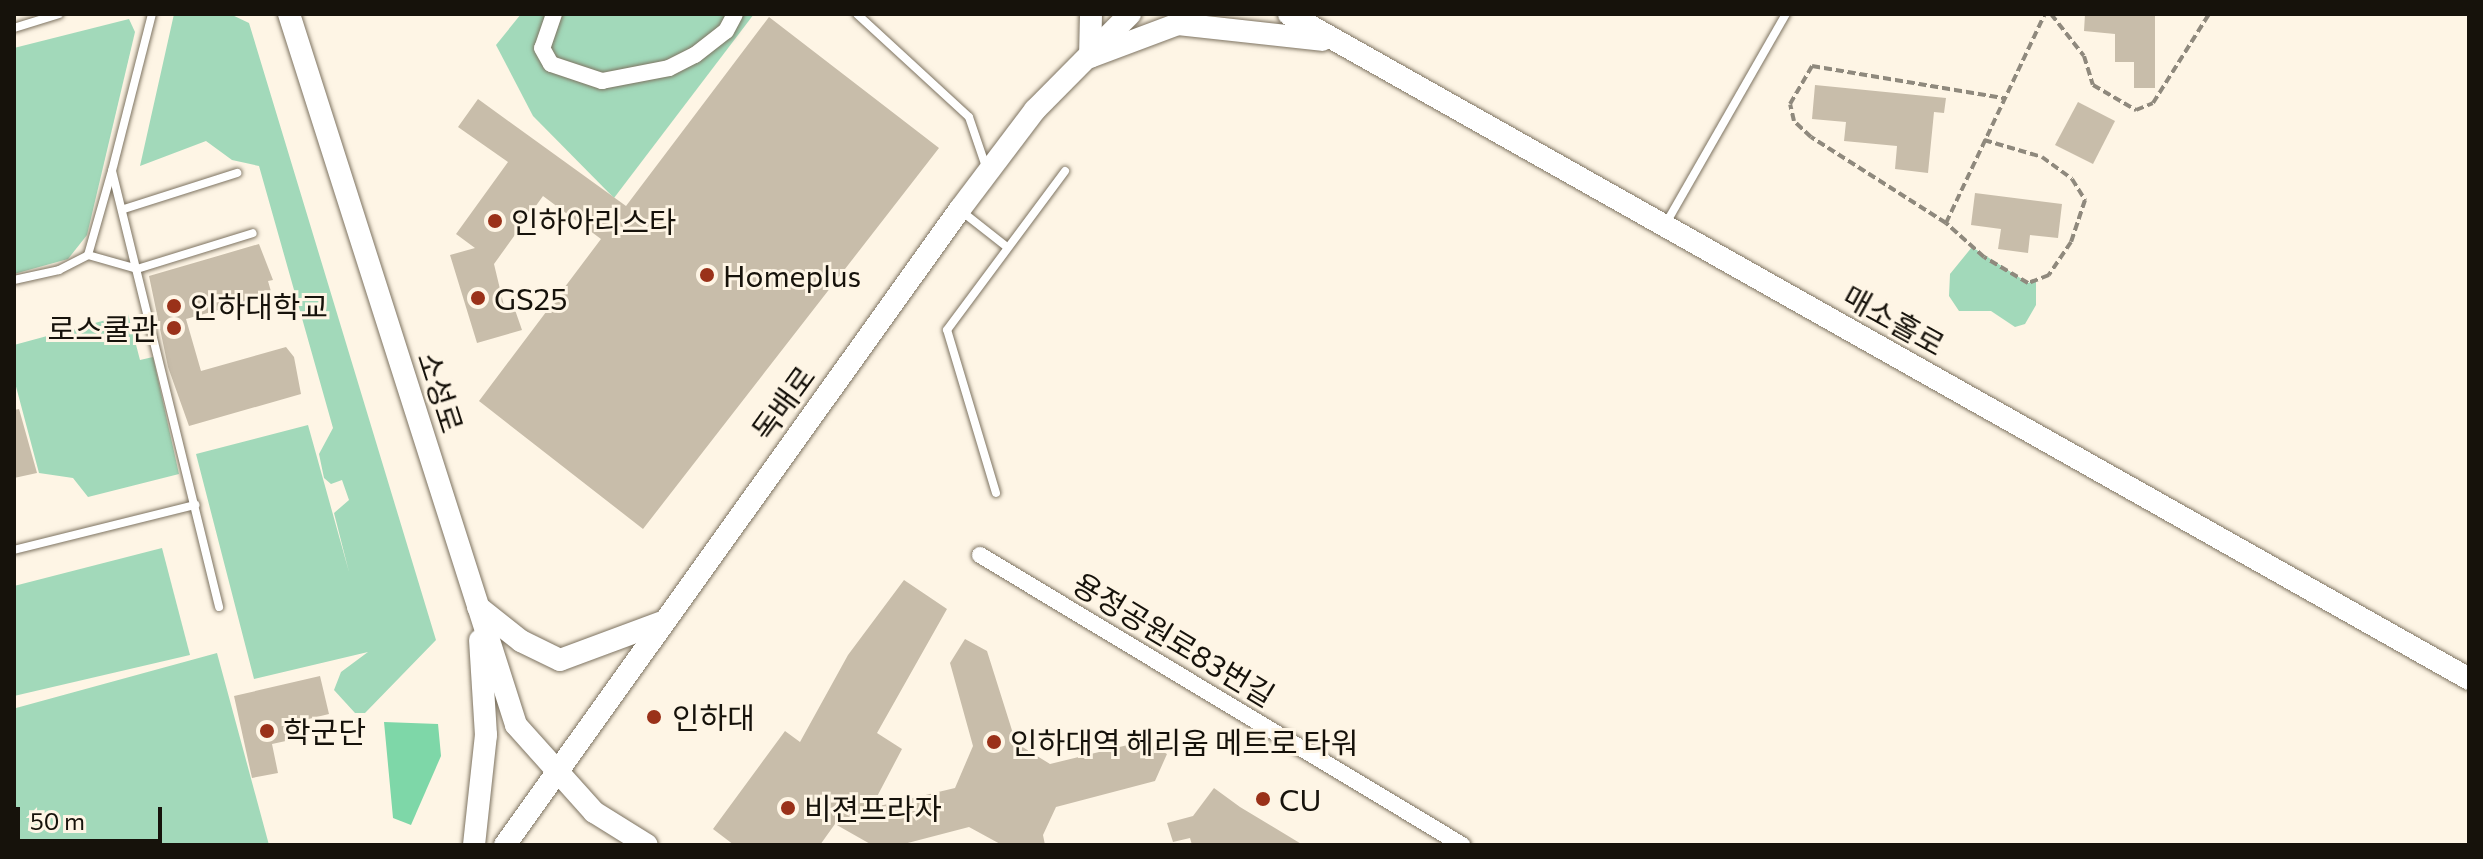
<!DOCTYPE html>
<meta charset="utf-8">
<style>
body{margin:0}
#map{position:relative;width:2483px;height:859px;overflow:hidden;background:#fef5e5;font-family:Commissioner,"Noto Sans KR",sans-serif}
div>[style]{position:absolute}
.green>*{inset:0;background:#a2d9ba}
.forest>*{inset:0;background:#7ed7a8}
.building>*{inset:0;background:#c8bdaa}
.path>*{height:4px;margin-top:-2px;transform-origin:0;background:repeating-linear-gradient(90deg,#8f897d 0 8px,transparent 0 12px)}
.roads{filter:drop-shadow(0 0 2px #7d7361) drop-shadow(0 0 2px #7d7361)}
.lane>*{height:8px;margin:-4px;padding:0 4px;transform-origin:4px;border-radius:4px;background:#fff}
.street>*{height:16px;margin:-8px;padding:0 8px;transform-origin:8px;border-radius:8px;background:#fff}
.secondary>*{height:22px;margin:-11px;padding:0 11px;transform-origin:11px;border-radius:11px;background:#fff}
.dots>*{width:22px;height:22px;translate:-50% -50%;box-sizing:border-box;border:4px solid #fef5e5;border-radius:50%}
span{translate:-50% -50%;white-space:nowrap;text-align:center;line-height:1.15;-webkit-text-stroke:6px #fef5e5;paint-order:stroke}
.poi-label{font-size:30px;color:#16120b}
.left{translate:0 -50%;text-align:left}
.right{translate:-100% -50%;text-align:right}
.street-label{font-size:30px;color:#16120b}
.frame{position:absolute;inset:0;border:16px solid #16120b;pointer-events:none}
.scale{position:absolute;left:16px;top:807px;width:146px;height:36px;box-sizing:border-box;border:4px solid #16120b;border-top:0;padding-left:10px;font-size:24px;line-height:28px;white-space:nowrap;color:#16120b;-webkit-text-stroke:6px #fef5e5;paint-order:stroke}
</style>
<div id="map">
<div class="green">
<i style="clip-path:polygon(174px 14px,230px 14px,249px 23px,436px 640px,365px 713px,355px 713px,334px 690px,341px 672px,368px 652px,254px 679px,196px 454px,308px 425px,349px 572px,334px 513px,349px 500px,342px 480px,331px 484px,324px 478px,319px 454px,333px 428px,259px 166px,232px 160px,206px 141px,140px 166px)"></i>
<i style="clip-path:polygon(521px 14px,754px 14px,614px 198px,533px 116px,496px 45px)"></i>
<i style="clip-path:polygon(129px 19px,135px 32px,87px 235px,68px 259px,14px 274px,14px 48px)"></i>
<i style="clip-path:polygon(1972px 247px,2028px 283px,2036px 280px,2036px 305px,2025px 324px,2015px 327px,1991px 311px,1959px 311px,1949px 296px,1950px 274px)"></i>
<i style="clip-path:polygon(128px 314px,140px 360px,153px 357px,179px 474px,88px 497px,73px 478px,39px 473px,14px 379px,14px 345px)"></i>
<i style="clip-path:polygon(162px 548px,190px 655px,14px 696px,14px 586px)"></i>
<i style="clip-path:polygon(217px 653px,269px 845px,14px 845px,14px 702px,16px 708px)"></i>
</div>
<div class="forest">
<i style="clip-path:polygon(384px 722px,438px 724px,441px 756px,411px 825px,393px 818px)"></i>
</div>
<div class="building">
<i style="clip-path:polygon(2085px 14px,2155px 14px,2155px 88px,2134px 88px,2134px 62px,2115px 62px,2115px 34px,2084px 31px)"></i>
<i style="clip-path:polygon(769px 17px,939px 148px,643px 529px,479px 401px,601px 239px,543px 196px,494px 264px,505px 310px,514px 307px,522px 330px,477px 343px,450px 255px,475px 248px,456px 234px,508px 162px,458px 127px,478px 99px,626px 206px)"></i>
<i style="clip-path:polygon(1815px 85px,1946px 98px,1944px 113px,1934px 112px,1928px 173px,1895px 169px,1897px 146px,1844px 141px,1846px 122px,1812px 119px)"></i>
<i style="clip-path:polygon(2078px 102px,2115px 121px,2093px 164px,2055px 145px)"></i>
<i style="clip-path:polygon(1975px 193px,2062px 204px,2058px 238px,2030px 235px,2028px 253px,1998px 249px,2001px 229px,1971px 225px)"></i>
<i style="clip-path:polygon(259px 244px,273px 280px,268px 281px,272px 295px,186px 319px,201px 371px,286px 347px,294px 357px,301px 394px,189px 426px,168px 367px,149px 276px)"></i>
<i style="clip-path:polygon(19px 409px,37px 473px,14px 478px,14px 410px)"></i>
<i style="clip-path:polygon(904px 580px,947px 609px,877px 733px,902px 749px,871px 808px,955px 788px,973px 746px,950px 663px,965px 639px,987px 651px,1016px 743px,1050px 764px,1144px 741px,1167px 754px,1155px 781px,1056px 807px,1043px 835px,1045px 845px,1002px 845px,969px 827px,900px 845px,872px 845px,835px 824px,820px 845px,734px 845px,713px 829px,785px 731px,800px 742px,848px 655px)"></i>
<i style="clip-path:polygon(320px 676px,329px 714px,292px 723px,295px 739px,272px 744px,278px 773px,252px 778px,234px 696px)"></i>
<i style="clip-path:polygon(1214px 788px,1240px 807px,1303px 845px,1192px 845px,1190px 838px,1173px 842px,1167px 823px,1193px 816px)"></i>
</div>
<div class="path">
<i style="left:2051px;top:14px;width:53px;rotate:51.8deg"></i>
<i style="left:2084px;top:56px;width:30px;rotate:73deg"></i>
<i style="left:2093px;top:85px;width:50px;rotate:30.2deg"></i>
<i style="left:2136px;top:110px;width:18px;rotate:-22deg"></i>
<i style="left:2153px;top:103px;width:105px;rotate:-57.8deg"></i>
<i style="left:1984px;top:140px;width:60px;rotate:16.3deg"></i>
<i style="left:2042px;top:157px;width:37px;rotate:36deg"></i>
<i style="left:2072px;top:179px;width:25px;rotate:58deg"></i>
<i style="left:2085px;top:200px;width:44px;rotate:108.4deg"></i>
<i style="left:2071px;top:242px;width:40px;rotate:124deg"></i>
<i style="left:2049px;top:275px;width:22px;rotate:159deg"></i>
<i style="left:2028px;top:283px;width:51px;rotate:-149.4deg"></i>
<i style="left:1984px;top:257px;width:51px;rotate:-138.2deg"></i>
<i style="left:1946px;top:223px;width:160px;rotate:-147.5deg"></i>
<i style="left:1811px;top:137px;width:23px;rotate:-137deg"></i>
<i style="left:1794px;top:121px;width:17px;rotate:-103deg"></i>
<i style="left:1790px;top:104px;width:44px;rotate:-59.9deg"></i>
<i style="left:1812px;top:66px;width:195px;rotate:9.5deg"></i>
<i style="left:1946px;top:223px;width:231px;rotate:-64.7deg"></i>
</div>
<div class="roads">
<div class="lane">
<i style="left:152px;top:14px;width:162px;rotate:104.3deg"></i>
<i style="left:112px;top:171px;width:449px;rotate:76.2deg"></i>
<i style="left:857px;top:14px;width:152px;rotate:42.6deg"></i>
<i style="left:969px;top:117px;width:50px;rotate:71.2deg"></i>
<i style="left:14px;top:28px;width:47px;rotate:-17.3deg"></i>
<i style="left:124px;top:209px;width:119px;rotate:-17.7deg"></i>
<i style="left:960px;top:210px;width:60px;rotate:38.2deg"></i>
<i style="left:1665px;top:225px;width:243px;rotate:-60.2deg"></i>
<i style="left:88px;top:255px;width:51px;rotate:15.9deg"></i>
<i style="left:137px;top:269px;width:121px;rotate:-17.2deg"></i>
<i style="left:14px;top:280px;width:46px;rotate:-12.5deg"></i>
<i style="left:59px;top:270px;width:33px;rotate:-27deg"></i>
<i style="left:88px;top:255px;width:84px;rotate:-74.1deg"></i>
<i style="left:996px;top:493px;width:170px;rotate:-106.7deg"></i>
<i style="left:947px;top:330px;width:198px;rotate:-53.4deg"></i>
<i style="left:14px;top:550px;width:187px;rotate:-14deg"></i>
</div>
<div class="street">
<i style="left:554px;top:14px;width:36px;rotate:109deg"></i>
<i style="left:542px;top:48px;width:18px;rotate:61deg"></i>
<i style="left:551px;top:64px;width:54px;rotate:18.4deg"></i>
<i style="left:602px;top:81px;width:68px;rotate:-11deg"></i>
<i style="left:669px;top:68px;width:29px;rotate:-27deg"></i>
<i style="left:695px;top:55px;width:39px;rotate:-38deg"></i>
<i style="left:726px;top:31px;width:19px;rotate:-62deg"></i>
<i style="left:980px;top:555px;width:563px;rotate:31.03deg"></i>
</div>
<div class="secondary">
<i style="left:289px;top:14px;width:746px;rotate:72.29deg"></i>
<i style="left:516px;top:725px;width:117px;rotate:48.1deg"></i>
<i style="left:594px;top:812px;width:62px;rotate:31.9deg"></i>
<i style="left:1091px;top:14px;width:43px;rotate:91.3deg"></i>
<i style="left:1090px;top:57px;width:94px;rotate:-20.6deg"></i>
<i style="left:1178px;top:24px;width:145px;rotate:6.3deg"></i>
<i style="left:1289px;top:14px;width:1354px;rotate:29.4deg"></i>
<i style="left:478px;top:607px;width:55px;rotate:38.3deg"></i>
<i style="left:521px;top:641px;width:43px;rotate:26deg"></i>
<i style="left:560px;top:660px;width:112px;rotate:-20.4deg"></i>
<i style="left:474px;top:845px;width:111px;rotate:-83.8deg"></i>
<i style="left:486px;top:735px;width:95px;rotate:-93.6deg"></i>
<i style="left:505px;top:845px;width:782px;rotate:-54.42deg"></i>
<i style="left:960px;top:209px;width:124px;rotate:-52.9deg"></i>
<i style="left:1035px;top:110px;width:135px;rotate:-45.3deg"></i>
</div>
</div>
<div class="dots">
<i style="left:495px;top:221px;background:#9a3119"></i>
<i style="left:707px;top:275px;background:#9a3119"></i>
<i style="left:478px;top:298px;background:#9a3119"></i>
<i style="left:174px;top:306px;background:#9a3119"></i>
<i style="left:174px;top:328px;background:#9a3119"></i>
<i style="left:654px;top:717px;background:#9a3119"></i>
<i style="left:267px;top:731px;background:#9a3119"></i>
<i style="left:994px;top:742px;background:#9a3119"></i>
<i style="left:1263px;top:799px;background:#9a3119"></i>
<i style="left:788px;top:808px;background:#9a3119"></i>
</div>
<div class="poi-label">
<span class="left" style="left:511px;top:221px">인하아리스타</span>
<span class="left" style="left:723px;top:275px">Homeplus</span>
<span class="left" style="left:494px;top:298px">GS25</span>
<span class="left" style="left:190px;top:306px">인하대학교</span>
<span class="right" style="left:158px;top:328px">로스쿨관</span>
<span class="left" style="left:672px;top:717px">인하대</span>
<span class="left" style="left:283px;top:731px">학군단</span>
<span class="left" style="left:1010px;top:742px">인하대역 헤리움 메트로 타워</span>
<span class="left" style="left:1279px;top:799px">CU</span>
<span class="left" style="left:804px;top:808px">비젼프라자</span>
</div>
<div class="street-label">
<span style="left:1894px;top:320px;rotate:29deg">매소홀로</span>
<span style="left:441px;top:392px;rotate:72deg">소성로</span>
<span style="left:783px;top:403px;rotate:-54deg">독배로</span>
<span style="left:1174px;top:639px;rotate:31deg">용정공원로83번길</span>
</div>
<div class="frame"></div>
<div class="scale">50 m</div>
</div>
